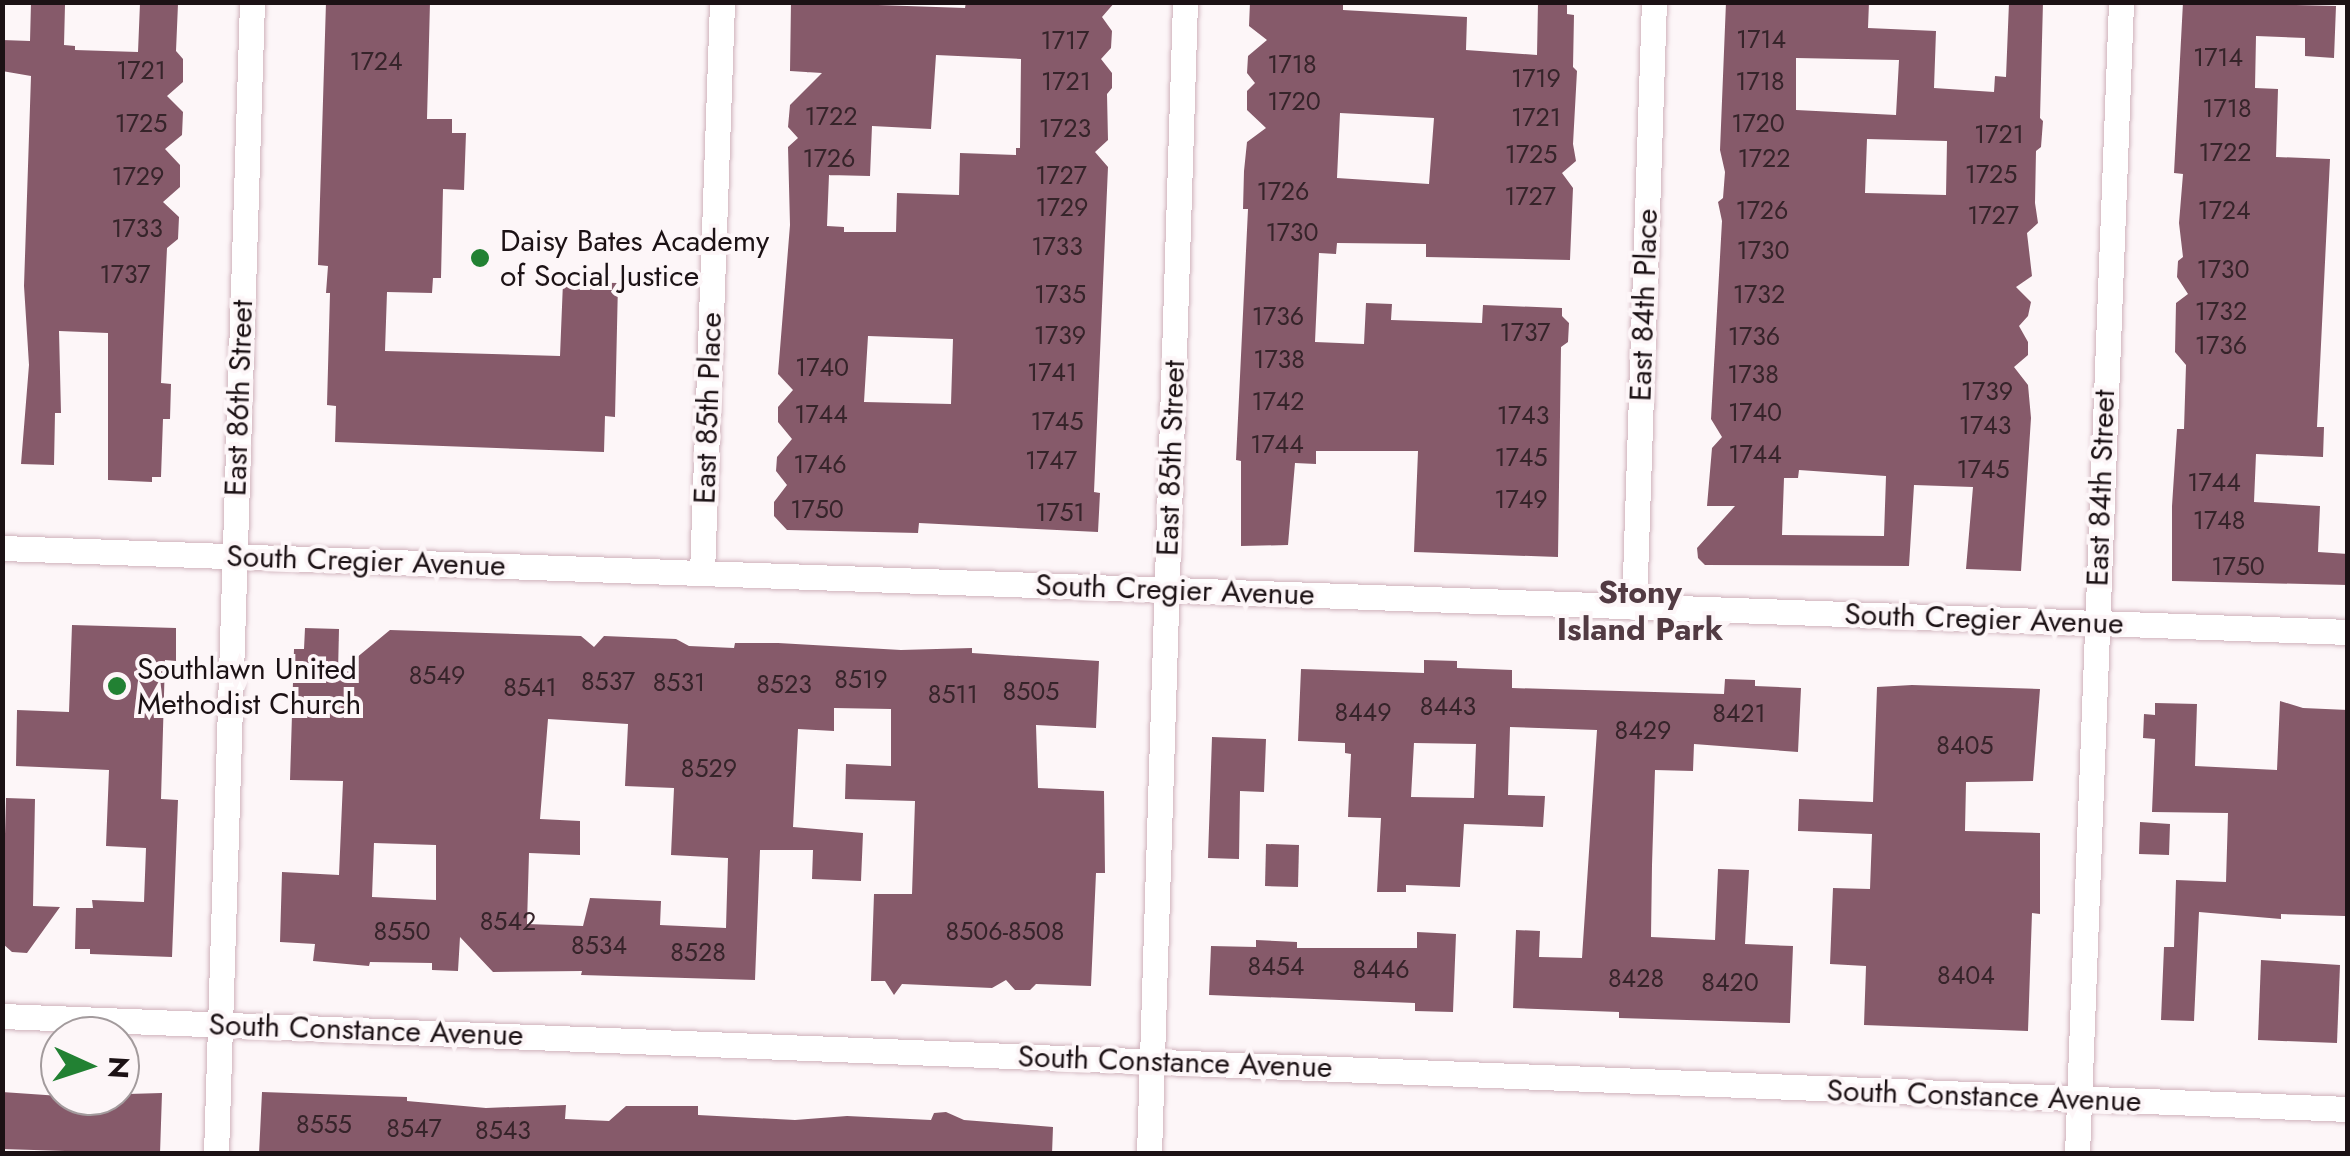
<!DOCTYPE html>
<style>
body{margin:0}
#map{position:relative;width:2350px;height:1156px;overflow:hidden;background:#fdf6f8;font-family:Jost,sans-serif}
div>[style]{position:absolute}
.building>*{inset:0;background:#865a6a}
.roads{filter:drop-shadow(0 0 2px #cfb2bc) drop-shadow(0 0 2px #cfb2bc)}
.street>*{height:25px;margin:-12.5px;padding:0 12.5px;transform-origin:12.5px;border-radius:12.5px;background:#fff}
.dots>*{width:28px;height:28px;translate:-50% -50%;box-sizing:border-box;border:5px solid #fdf6f8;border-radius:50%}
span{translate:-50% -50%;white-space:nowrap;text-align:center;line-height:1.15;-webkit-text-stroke:8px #fdf6f8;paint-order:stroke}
.number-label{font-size:25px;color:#36242a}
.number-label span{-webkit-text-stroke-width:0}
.poi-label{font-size:30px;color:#1c1215}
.left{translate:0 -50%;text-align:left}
.street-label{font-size:30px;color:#1c1215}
.neighbourhood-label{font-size:32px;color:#523b43;font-weight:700}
.frame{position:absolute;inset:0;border:5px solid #1c1215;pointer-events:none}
.north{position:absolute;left:40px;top:1016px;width:100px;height:100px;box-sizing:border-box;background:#fdf6f8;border:2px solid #a39b9d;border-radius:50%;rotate:93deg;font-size:28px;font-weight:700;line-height:40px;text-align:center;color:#1c1215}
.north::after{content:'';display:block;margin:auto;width:35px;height:45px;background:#228133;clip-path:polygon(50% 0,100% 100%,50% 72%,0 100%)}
</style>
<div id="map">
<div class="building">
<i style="clip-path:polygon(326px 2px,430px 2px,427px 119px,452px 119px,452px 133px,466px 133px,464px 190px,443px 189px,441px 278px,433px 278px,432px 293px,387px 292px,385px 351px,560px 356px,563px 282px,618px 283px,615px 417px,605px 416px,604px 452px,335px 442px,336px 406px,327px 405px,330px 293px,326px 293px,328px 266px,318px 265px)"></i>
<i style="clip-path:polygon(evenodd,791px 2px,965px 8px,966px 2px,1115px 2px,1102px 17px,1112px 31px,1111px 48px,1101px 59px,1112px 73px,1112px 88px,1107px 94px,1108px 140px,1095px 152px,1108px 167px,1094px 492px,1100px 493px,1098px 532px,919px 523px,918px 533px,787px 530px,774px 516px,774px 502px,787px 485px,776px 471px,777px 457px,792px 439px,778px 422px,778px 407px,793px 390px,778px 374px,790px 225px,788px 147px,798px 138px,788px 127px,790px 105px,822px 73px,790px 71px,791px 2px,936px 55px,1021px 59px,1020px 148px,1016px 148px,1016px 155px,960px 153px,959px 195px,897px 193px,896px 232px,844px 232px,844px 227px,827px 226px,829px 175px,870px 176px,872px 126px,931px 129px,936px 55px,791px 2px,868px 336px,953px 339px,951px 404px,864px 402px,868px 336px)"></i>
<i style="clip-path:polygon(evenodd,1250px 2px,1343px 2px,1343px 10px,1467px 17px,1466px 50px,1537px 55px,1538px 2px,1567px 2px,1567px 14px,1574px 15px,1573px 67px,1577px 71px,1573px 144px,1576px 161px,1562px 173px,1573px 188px,1570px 260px,1426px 257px,1426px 244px,1337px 243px,1336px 254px,1319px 253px,1315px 342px,1364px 344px,1366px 303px,1392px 304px,1391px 320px,1482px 323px,1483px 305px,1562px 308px,1562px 316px,1569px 323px,1568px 342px,1561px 347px,1558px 557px,1414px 552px,1418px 451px,1316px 451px,1316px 464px,1295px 463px,1288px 545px,1241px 546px,1241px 461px,1236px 460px,1248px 209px,1243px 209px,1244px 171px,1247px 142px,1266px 128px,1247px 110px,1247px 91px,1255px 83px,1247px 73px,1248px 56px,1267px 40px,1249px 26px,1250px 2px,1340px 113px,1434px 118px,1429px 184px,1337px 178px,1340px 113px)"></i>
<i style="clip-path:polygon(evenodd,1726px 2px,1869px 2px,1868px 28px,1936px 31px,1934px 88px,1994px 92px,1995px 76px,2006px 77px,2009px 2px,2043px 2px,2040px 118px,2043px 121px,2041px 147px,2036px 151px,2035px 203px,2038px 223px,2027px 233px,2032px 276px,2016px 287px,2031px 302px,2028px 316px,2019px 326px,2028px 342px,2028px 355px,2014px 367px,2028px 385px,2031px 418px,2021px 571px,1966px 569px,1973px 487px,1914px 485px,1909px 566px,1705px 565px,1698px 558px,1697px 548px,1735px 506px,1707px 506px,1712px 448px,1722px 437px,1711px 419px,1722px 221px,1718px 202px,1723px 198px,1725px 172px,1720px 150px,1726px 2px,1796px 58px,1899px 60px,1896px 115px,1796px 110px,1796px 58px,1726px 2px,1867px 139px,1947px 141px,1946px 195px,1865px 193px,1867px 139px,1726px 2px,1799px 470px,1886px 476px,1884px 536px,1782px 535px,1784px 478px,1798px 478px,1799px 470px)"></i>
<i style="clip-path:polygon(2183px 2px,2336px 6px,2334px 58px,2305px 56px,2305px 38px,2256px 36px,2255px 88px,2278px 89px,2276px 157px,2330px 159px,2317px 427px,2324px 427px,2323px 457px,2256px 454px,2254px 502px,2320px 506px,2318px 552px,2348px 554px,2348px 585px,2172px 581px,2172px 506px,2177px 429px,2184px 429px,2186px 365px,2175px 352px,2176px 303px,2188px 294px,2177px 277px,2178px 261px,2183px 257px,2179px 223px,2183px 174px,2174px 173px)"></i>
<i style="clip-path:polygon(31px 3px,65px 5px,64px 45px,75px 46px,75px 50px,138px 52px,140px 3px,178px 4px,176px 51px,183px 59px,183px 82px,167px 96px,183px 112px,182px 135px,165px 149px,180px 165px,180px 187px,163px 202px,179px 217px,178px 239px,167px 248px,163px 334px,161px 383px,171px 384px,170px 419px,163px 419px,161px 477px,152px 477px,152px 482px,108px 480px,108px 333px,59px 331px,61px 413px,55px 413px,54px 465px,21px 464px,29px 365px,24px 286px,31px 76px,2px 71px,2px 40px,30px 41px)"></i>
<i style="clip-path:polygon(72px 625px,176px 628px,176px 661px,165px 660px,161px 799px,178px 800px,172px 957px,90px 954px,90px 949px,75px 949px,76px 908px,93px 908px,92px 900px,144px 902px,146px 848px,106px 846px,109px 770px,16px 766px,17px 710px,69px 712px)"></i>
<i style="clip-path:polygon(evenodd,305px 628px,339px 629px,338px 673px,390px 630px,581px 636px,594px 647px,604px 636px,676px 639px,689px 646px,734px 648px,735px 643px,778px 643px,901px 650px,972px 648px,972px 653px,1099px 661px,1096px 728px,1036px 725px,1038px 788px,1104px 791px,1105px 873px,1096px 873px,1091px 986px,1036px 984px,1030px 990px,1015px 990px,1006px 980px,992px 988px,902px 984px,894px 995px,885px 981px,871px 981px,874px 894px,912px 894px,915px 801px,845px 799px,846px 764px,891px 766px,891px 709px,834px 708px,834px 731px,798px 729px,793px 827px,863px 833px,861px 881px,812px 879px,813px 850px,760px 850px,755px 980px,581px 975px,582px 971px,493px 972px,460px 937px,458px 971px,432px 970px,432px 963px,370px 962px,369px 966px,313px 961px,315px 944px,280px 942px,282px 872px,339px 875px,343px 781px,290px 780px,294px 649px,304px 649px,305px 628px,548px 719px,628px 724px,625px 786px,674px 788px,671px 855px,728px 858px,726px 928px,660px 925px,661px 901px,590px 898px,583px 926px,527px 924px,529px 853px,580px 855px,580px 821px,540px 819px,548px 719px,305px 628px,374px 843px,436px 845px,436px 900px,372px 897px,374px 843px)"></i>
<i style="clip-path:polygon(evenodd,1424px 660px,1457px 661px,1457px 668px,1512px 670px,1512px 688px,1724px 694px,1725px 679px,1755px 680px,1755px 686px,1801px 688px,1798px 752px,1694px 744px,1693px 771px,1655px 770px,1652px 865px,1651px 937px,1715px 940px,1718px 869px,1749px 870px,1745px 944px,1793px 946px,1790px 1023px,1619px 1018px,1619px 1012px,1513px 1008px,1516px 930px,1540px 931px,1539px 957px,1582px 958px,1597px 730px,1510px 727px,1508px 795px,1545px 796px,1543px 827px,1464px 824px,1460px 887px,1406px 885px,1406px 892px,1377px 892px,1381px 818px,1348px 817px,1351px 754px,1345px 753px,1345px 743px,1298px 741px,1301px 669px,1424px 673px,1424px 660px,1414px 743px,1476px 744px,1474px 798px,1411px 797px,1414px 743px)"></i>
<i style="clip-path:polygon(1912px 685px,2040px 689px,2033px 781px,1966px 782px,1965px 831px,2040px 833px,2040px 914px,2032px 913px,2028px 1031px,1864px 1025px,1866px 966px,1830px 964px,1833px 888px,1870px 889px,1872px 834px,1798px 831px,1799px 799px,1873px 802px,1877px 687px)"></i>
<i style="clip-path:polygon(2280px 701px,2303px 708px,2348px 710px,2345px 916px,2281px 914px,2281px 919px,2199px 912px,2194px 1021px,2161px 1020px,2164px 947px,2174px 947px,2176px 880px,2226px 882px,2228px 813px,2152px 812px,2155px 739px,2143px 738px,2144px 714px,2155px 715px,2155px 703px,2197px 704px,2195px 766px,2277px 770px)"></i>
<i style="clip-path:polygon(1212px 737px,1266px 739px,1264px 792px,1240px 791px,1239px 859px,1208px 858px)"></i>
<i style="clip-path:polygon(6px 798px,35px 799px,33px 906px,60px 907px,27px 953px,12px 952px,2px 943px)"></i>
<i style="clip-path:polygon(2140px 822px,2170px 824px,2169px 855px,2139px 854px)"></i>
<i style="clip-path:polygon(1266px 844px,1299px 845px,1298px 887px,1265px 886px)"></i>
<i style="clip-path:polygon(1417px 932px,1456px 934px,1453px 1012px,1415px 1011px,1415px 1003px,1209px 995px,1211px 946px,1256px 947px,1256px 940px,1297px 942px,1297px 948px,1417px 948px)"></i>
<i style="clip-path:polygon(2261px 960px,2340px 965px,2337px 1043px,2258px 1040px)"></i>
<i style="clip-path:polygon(2px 1092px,60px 1096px,162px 1093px,160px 1154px,2px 1149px)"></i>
<i style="clip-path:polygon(262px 1092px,407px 1097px,407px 1101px,486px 1108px,566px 1105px,565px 1119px,609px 1121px,626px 1106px,698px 1106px,698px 1115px,795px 1120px,847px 1116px,931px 1120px,934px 1113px,946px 1112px,964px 1120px,1053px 1127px,1052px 1154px,259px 1154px)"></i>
</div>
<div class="roads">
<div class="street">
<i style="left:2px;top:548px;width:2348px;rotate:2.05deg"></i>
<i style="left:702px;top:573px;width:571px;rotate:-87.99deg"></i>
<i style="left:1634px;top:607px;width:605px;rotate:-88.11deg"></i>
<i style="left:2px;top:1016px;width:2348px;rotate:2.27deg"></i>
<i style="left:216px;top:1154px;width:1153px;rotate:-88.21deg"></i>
<i style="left:1149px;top:1154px;width:1153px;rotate:-88.21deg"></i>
<i style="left:2077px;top:1154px;width:1153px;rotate:-87.81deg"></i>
</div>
</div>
<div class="dots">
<i style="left:480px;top:258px;background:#228133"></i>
<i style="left:117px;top:686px;background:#228133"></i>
</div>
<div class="number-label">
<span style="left:1761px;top:39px">1714</span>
<span style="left:1065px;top:40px">1717</span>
<span style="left:2218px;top:57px">1714</span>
<span style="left:376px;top:61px">1724</span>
<span style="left:1292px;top:64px">1718</span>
<span style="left:141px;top:70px">1721</span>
<span style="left:1536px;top:78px">1719</span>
<span style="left:1066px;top:81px">1721</span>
<span style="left:1760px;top:81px">1718</span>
<span style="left:1294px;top:101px">1720</span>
<span style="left:2227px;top:108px">1718</span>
<span style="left:831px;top:116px">1722</span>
<span style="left:1536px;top:117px">1721</span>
<span style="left:141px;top:123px">1725</span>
<span style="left:1758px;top:123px">1720</span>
<span style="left:1065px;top:128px">1723</span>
<span style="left:1999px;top:134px">1721</span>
<span style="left:2225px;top:152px">1722</span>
<span style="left:1531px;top:154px">1725</span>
<span style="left:829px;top:158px">1726</span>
<span style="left:1764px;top:158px">1722</span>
<span style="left:1991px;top:174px">1725</span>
<span style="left:1061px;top:175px">1727</span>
<span style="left:138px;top:176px">1729</span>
<span style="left:1283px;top:191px">1726</span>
<span style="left:1530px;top:196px">1727</span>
<span style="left:1062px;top:207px">1729</span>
<span style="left:1762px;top:210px">1726</span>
<span style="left:2224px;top:210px">1724</span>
<span style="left:1993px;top:215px">1727</span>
<span style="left:137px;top:228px">1733</span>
<span style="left:1292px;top:232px">1730</span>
<span style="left:1057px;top:246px">1733</span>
<span style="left:1763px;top:250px">1730</span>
<span style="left:2223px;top:269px">1730</span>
<span style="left:125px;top:274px">1737</span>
<span style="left:1060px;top:294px">1735</span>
<span style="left:1759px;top:294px">1732</span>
<span style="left:2221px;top:311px">1732</span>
<span style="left:1278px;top:316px">1736</span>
<span style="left:1525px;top:332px">1737</span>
<span style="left:1060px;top:335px">1739</span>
<span style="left:1754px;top:336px">1736</span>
<span style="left:2221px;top:345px">1736</span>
<span style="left:1279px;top:359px">1738</span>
<span style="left:822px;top:367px">1740</span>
<span style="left:1052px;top:372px">1741</span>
<span style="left:1753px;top:374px">1738</span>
<span style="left:1987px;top:391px">1739</span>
<span style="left:1278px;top:401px">1742</span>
<span style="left:1755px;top:412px">1740</span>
<span style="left:821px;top:414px">1744</span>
<span style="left:1523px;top:415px">1743</span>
<span style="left:1057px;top:421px">1745</span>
<span style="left:1985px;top:425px">1743</span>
<span style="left:1277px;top:444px">1744</span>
<span style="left:1755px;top:454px">1744</span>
<span style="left:1521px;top:457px">1745</span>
<span style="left:1051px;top:460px">1747</span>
<span style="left:820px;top:464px">1746</span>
<span style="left:1983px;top:469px">1745</span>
<span style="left:2214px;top:482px">1744</span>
<span style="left:1521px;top:499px">1749</span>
<span style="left:817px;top:509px">1750</span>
<span style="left:1060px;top:512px">1751</span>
<span style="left:2219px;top:520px">1748</span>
<span style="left:2238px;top:566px">1750</span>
<span style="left:437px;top:675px">8549</span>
<span style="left:861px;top:679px">8519</span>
<span style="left:608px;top:681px">8537</span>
<span style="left:679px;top:682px">8531</span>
<span style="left:784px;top:684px">8523</span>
<span style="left:530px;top:687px">8541</span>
<span style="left:1031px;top:691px">8505</span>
<span style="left:953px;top:694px">8511</span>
<span style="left:1448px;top:706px">8443</span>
<span style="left:1363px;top:712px">8449</span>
<span style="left:1739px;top:713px">8421</span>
<span style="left:1643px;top:730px">8429</span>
<span style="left:1965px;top:745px">8405</span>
<span style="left:709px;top:768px">8529</span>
<span style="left:508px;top:921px">8542</span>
<span style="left:402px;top:931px">8550</span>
<span style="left:1005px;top:931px">8506-8508</span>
<span style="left:599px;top:945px">8534</span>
<span style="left:698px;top:952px">8528</span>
<span style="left:1276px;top:966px">8454</span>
<span style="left:1381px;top:969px">8446</span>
<span style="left:1966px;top:975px">8404</span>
<span style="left:1636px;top:978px">8428</span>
<span style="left:1730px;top:982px">8420</span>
<span style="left:324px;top:1124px">8555</span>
<span style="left:414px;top:1128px">8547</span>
<span style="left:503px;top:1130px">8543</span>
</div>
<div class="poi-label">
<span class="left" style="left:500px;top:258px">Daisy Bates Academy<br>of Social Justice</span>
<span class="left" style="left:137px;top:686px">Southlawn United<br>Methodist Church</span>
</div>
<div class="street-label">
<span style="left:1644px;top:305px;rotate:-88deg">East 84th Place</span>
<span style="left:239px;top:398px;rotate:-88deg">East 86th Street</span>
<span style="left:708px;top:408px;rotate:-88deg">East 85th Place</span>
<span style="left:1171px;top:458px;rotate:-88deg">East 85th Street</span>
<span style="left:2101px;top:488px;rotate:-88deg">East 84th Street</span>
<span style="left:366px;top:561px;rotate:2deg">South Cregier Avenue</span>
<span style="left:1175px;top:590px;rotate:2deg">South Cregier Avenue</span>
<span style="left:1984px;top:619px;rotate:2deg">South Cregier Avenue</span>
<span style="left:366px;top:1030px;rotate:2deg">South Constance Avenue</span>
<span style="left:1175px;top:1062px;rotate:2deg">South Constance Avenue</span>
<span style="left:1984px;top:1096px;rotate:2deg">South Constance Avenue</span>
</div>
<div class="neighbourhood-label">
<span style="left:1640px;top:611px">Stony<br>Island Park</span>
</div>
<div class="frame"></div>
<div class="north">N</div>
</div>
